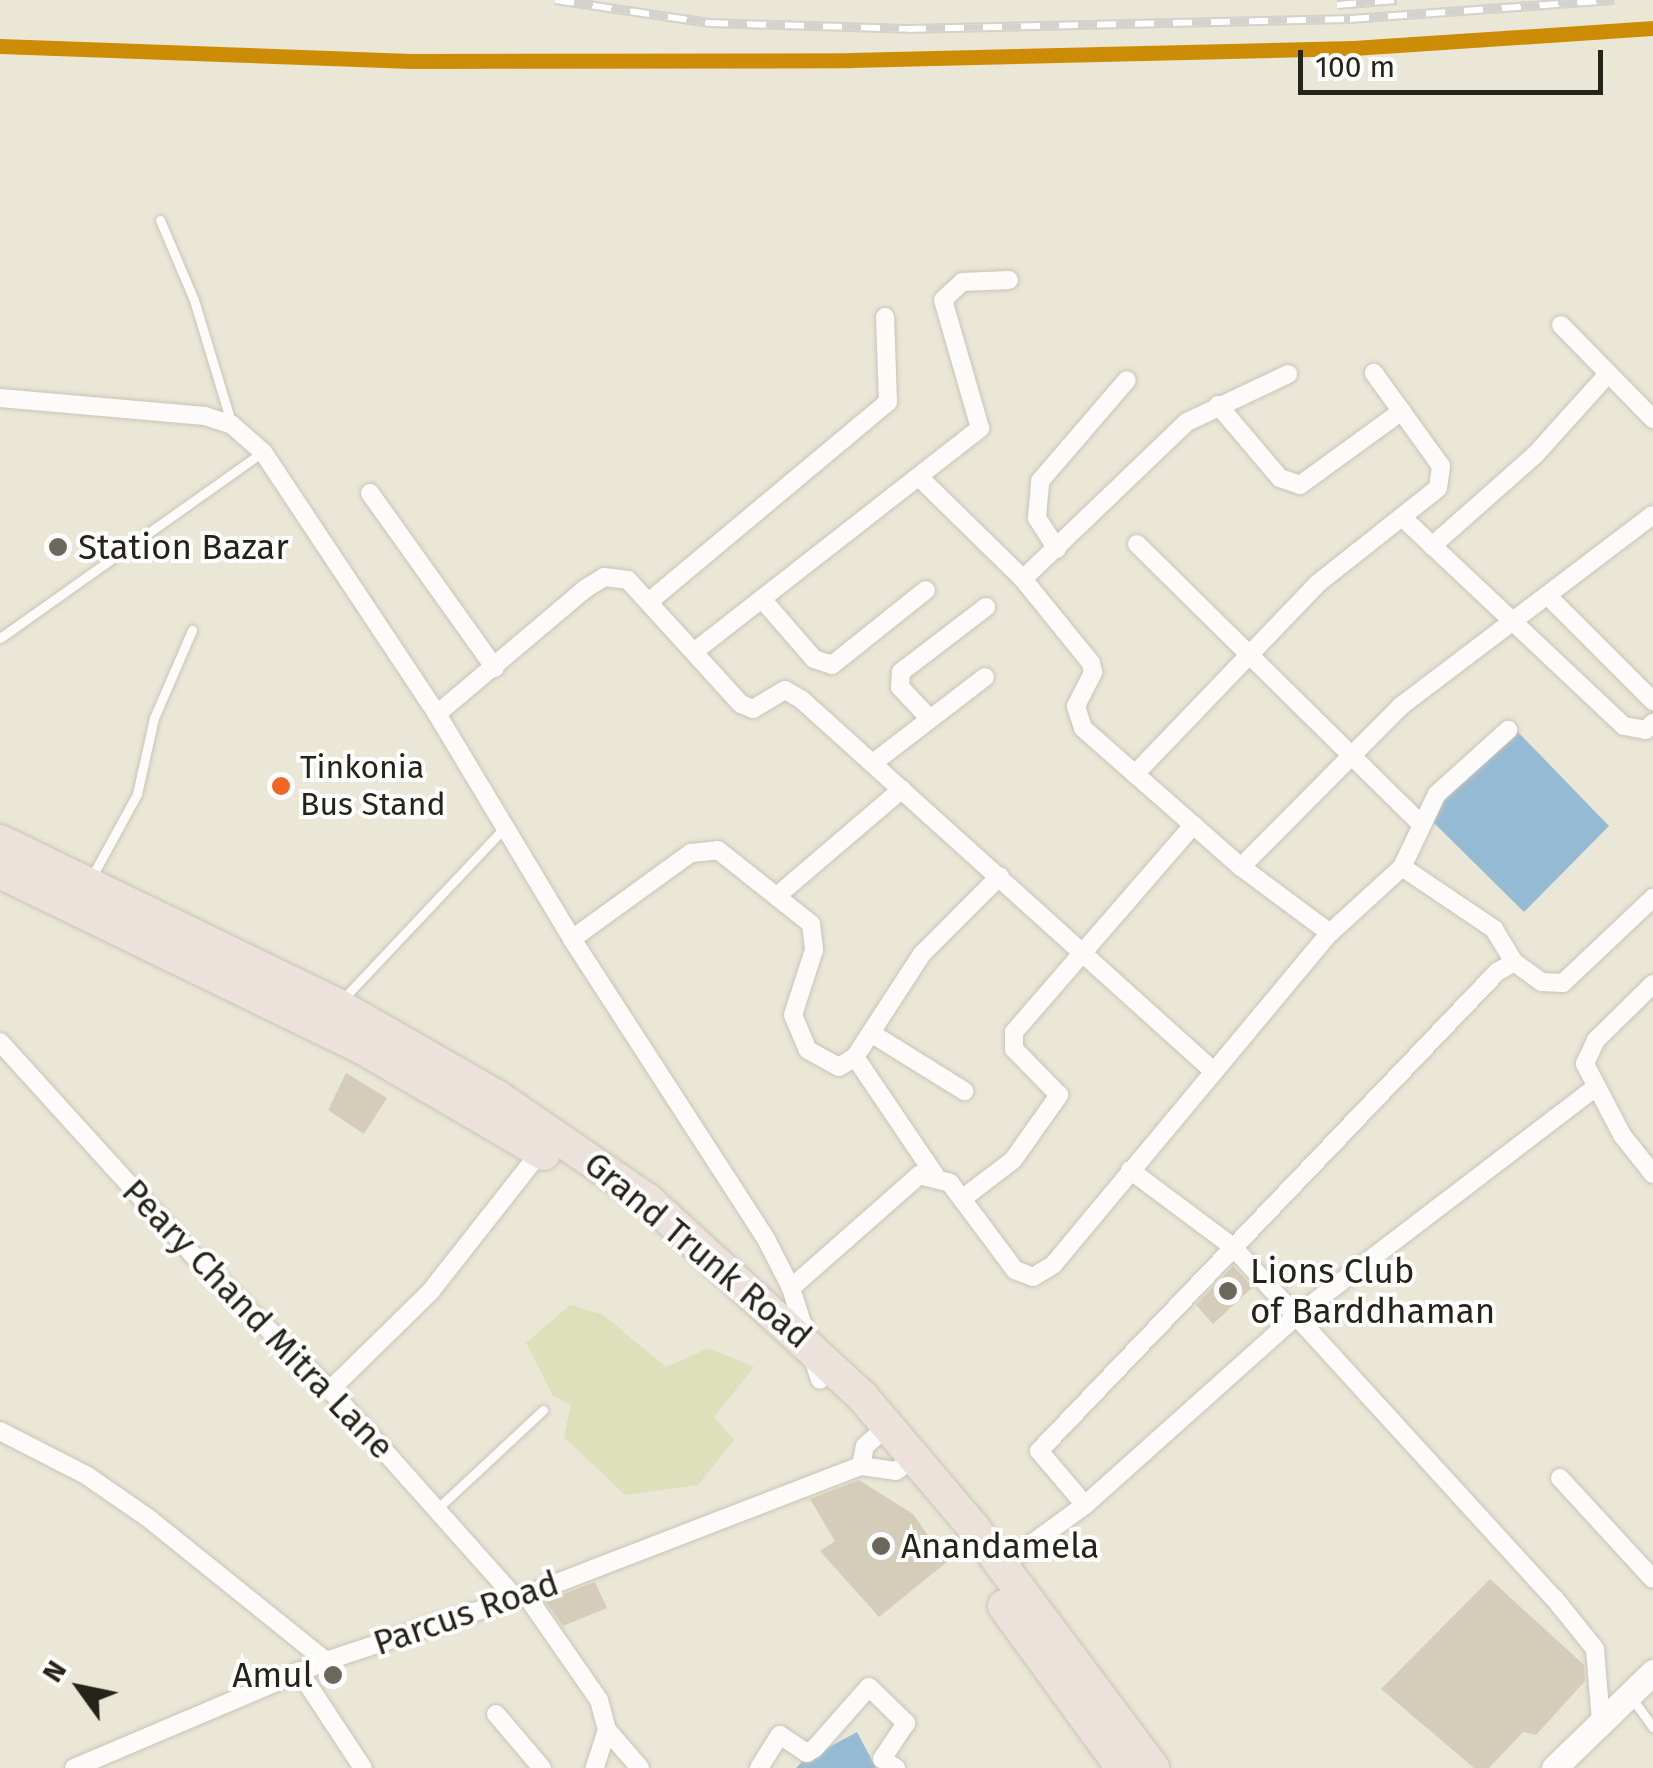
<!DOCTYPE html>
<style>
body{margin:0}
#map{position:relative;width:1653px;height:1768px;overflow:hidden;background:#ebe7d7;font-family:"Fira Sans",sans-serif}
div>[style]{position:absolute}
.green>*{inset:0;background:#dde0bb}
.water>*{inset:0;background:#95bad4}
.building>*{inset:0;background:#d6ccba}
.roads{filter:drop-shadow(0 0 2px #c8c4b7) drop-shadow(0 0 2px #c8c4b7)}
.lane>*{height:9px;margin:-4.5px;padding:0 4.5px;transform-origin:4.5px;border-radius:4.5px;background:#fcfbf9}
.street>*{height:18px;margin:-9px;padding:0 9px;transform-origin:9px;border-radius:9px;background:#fcfbf9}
.secondary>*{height:25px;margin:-12.5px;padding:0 12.5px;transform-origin:12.5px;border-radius:12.5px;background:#fcfbf9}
.highway>*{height:32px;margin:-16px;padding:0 16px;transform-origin:16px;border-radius:16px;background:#ede1dc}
.rail>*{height:10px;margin-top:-5px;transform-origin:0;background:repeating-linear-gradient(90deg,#fff 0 19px,#d3d2cd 0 38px);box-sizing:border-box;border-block:2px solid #d3d2cd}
.rail-1>*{height:15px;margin:-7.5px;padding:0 7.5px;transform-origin:7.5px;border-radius:7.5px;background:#cd8c05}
.dots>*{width:28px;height:28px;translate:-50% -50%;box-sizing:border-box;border:5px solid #fff;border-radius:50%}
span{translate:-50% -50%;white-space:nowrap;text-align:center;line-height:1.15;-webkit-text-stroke:8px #fff;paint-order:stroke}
.bus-label{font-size:32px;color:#262318}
.left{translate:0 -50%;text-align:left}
.poi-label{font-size:35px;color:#262318}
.right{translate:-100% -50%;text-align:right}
.street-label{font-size:35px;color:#262318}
.north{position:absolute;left:30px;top:1638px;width:100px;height:100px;-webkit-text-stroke:8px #fff;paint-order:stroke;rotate:303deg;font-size:28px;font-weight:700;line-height:40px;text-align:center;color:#262318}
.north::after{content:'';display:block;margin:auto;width:35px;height:45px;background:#262318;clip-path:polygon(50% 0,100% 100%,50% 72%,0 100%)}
.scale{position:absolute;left:1298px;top:50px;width:305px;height:45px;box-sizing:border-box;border:5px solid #262318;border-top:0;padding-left:12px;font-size:30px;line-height:35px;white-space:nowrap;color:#262318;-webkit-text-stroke:8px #fff;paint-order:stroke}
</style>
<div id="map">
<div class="green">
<i style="clip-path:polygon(570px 1305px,602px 1314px,666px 1367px,709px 1348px,754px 1367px,714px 1417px,734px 1440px,698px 1485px,625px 1495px,564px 1437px,571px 1405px,553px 1396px,526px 1343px)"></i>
</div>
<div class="water">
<i style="clip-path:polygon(1517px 731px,1609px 826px,1524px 912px,1426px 815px)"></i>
<i style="clip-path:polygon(857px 1732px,876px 1768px,796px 1768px,803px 1761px)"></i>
</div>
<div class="building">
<i style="clip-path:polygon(346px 1073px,387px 1098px,364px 1134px,328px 1110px)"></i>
<i style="clip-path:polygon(1233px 1266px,1253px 1287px,1213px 1324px,1196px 1305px)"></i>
<i style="clip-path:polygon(859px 1480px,913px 1514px,947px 1562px,879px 1617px,820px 1551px,835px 1541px,810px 1499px)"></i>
<i style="clip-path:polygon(1490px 1579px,1584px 1665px,1585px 1681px,1536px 1735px,1523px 1732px,1489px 1768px,1474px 1768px,1381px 1689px)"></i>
<i style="clip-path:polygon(595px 1582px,607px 1608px,563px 1626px,545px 1601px)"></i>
</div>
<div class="roads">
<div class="lane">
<i style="left:160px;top:220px;width:87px;rotate:67deg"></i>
<i style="left:194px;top:300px;width:131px;rotate:73.1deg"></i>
<i style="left:0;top:638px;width:322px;rotate:-35.3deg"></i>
<i style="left:90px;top:880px;width:98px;rotate:-61.3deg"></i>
<i style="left:137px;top:794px;width:78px;rotate:-77.4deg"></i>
<i style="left:154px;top:718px;width:96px;rotate:-66.6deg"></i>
<i style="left:343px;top:999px;width:235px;rotate:-46.7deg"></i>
<i style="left:437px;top:1509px;width:145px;rotate:-43deg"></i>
<i style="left:1631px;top:1697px;width:37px;rotate:54deg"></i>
</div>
<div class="street">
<i style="left:1561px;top:325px;width:132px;rotate:45.6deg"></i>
<i style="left:0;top:398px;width:206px;rotate:5deg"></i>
<i style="left:205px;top:416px;width:28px;rotate:18deg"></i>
<i style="left:232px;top:425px;width:41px;rotate:41.1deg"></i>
<i style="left:263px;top:452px;width:315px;rotate:56.4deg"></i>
<i style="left:437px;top:714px;width:262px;rotate:59deg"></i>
<i style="left:572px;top:939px;width:359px;rotate:57.1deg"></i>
<i style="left:767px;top:1241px;width:53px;rotate:62.9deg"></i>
<i style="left:791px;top:1288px;width:96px;rotate:72.5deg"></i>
<i style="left:1218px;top:405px;width:96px;rotate:49.7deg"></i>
<i style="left:1280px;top:478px;width:21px;rotate:19deg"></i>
<i style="left:1300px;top:485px;width:126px;rotate:-36deg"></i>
<i style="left:920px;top:478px;width:144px;rotate:44.4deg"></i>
<i style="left:370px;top:493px;width:215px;rotate:54.5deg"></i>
<i style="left:1403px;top:518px;width:303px;rotate:43.3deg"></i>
<i style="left:1624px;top:726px;width:22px;rotate:10deg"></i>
<i style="left:1646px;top:730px;width:10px;rotate:-45deg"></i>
<i style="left:1137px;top:544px;width:397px;rotate:44.6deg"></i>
<i style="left:1432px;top:546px;width:137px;rotate:-41.5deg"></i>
<i style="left:1535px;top:455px;width:109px;rotate:-48deg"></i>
<i style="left:1057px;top:549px;width:37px;rotate:-123deg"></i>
<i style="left:1037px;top:518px;width:37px;rotate:-85deg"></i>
<i style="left:1040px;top:481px;width:133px;rotate:-49.3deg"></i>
<i style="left:1547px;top:595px;width:150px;rotate:45deg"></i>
<i style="left:762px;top:599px;width:79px;rotate:49.1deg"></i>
<i style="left:814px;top:659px;width:19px;rotate:18deg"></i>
<i style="left:832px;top:665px;width:120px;rotate:-38.6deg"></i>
<i style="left:651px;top:600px;width:309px;rotate:-39.9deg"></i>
<i style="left:888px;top:402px;width:85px;rotate:-92deg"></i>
<i style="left:695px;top:651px;width:362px;rotate:-38deg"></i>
<i style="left:980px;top:428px;width:133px;rotate:-106.1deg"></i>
<i style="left:943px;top:300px;width:26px;rotate:-43deg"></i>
<i style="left:962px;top:282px;width:47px;rotate:-2.4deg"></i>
<i style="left:437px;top:714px;width:194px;rotate:-40.2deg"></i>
<i style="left:585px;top:589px;width:22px;rotate:-32deg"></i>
<i style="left:604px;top:577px;width:24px;rotate:7deg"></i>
<i style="left:628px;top:580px;width:168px;rotate:47.7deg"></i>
<i style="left:741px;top:704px;width:13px;rotate:23deg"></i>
<i style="left:753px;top:709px;width:37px;rotate:-31deg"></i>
<i style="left:785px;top:690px;width:20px;rotate:30deg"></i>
<i style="left:802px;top:700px;width:552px;rotate:42.06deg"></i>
<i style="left:930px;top:719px;width:44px;rotate:-133.2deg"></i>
<i style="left:900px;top:687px;width:15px;rotate:-86deg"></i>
<i style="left:901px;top:672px;width:107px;rotate:-37.4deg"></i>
<i style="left:873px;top:763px;width:141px;rotate:-37.5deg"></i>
<i style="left:1135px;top:774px;width:263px;rotate:-46.2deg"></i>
<i style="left:1317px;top:584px;width:154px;rotate:-38.4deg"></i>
<i style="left:1438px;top:488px;width:22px;rotate:-82deg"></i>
<i style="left:1441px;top:466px;width:115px;rotate:-125.8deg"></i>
<i style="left:1241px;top:867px;width:227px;rotate:-45.2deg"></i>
<i style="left:1401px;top:706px;width:316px;rotate:-37.2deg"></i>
<i style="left:1402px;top:867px;width:111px;rotate:34deg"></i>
<i style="left:1494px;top:929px;width:39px;rotate:59deg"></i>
<i style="left:778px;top:895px;width:163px;rotate:-40.5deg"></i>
<i style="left:1330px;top:933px;width:98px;rotate:-42.5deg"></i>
<i style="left:1402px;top:867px;width:81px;rotate:-64.4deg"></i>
<i style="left:1437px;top:794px;width:96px;rotate:-42deg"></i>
<i style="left:572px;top:939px;width:147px;rotate:-35.9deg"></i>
<i style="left:691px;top:853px;width:27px;rotate:-6deg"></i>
<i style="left:718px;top:850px;width:119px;rotate:38.5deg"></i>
<i style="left:811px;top:924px;width:26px;rotate:83deg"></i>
<i style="left:814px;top:950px;width:68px;rotate:107.9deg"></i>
<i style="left:793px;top:1015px;width:38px;rotate:67deg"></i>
<i style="left:808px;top:1050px;width:35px;rotate:29deg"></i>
<i style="left:839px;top:1067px;width:19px;rotate:-32deg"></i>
<i style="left:855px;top:1057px;width:123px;rotate:-57deg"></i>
<i style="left:922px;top:954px;width:110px;rotate:-45deg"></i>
<i style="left:1653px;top:984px;width:80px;rotate:135.5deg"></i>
<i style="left:1596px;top:1040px;width:26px;rotate:115deg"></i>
<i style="left:1585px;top:1064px;width:80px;rotate:62.5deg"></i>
<i style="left:1622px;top:1135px;width:50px;rotate:51.5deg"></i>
<i style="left:871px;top:1033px;width:110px;rotate:31.9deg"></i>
<i style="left:0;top:1042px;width:290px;rotate:47.8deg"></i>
<i style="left:195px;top:1257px;width:190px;rotate:44.6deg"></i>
<i style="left:330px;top:1390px;width:278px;rotate:48.3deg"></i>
<i style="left:855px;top:1057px;width:143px;rotate:55.9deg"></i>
<i style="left:1130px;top:1170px;width:129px;rotate:36.8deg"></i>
<i style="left:1233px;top:1247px;width:476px;rotate:47.6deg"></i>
<i style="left:1554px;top:1598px;width:65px;rotate:51.2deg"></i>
<i style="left:1595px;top:1649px;width:73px;rotate:85.3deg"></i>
<i style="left:962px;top:1199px;width:64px;rotate:-37.4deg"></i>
<i style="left:1013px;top:1160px;width:80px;rotate:-54.7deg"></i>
<i style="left:1059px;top:1095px;width:64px;rotate:-134.4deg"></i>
<i style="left:1014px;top:1049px;width:17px;rotate:-90deg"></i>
<i style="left:1014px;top:1032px;width:274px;rotate:-49.1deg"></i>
<i style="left:791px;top:1288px;width:171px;rotate:-41.4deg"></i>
<i style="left:919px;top:1175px;width:32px;rotate:14deg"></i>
<i style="left:950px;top:1183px;width:109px;rotate:53.2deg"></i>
<i style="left:1015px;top:1270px;width:19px;rotate:21deg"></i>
<i style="left:1033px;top:1277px;width:23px;rotate:-31deg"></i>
<i style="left:1053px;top:1265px;width:432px;rotate:-50.2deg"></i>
<i style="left:1330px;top:933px;width:111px;rotate:-143.4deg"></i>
<i style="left:1241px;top:867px;width:210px;rotate:-138.7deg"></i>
<i style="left:1083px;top:728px;width:23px;rotate:-108deg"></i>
<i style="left:1076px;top:706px;width:38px;rotate:-63deg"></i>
<i style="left:1093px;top:672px;width:9px;rotate:-103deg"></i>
<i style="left:1091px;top:663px;width:108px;rotate:-129deg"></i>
<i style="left:1023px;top:579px;width:227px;rotate:-43.8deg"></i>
<i style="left:1187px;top:422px;width:112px;rotate:-25.4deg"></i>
<i style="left:330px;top:1390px;width:140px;rotate:-44.4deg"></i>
<i style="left:430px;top:1292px;width:179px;rotate:-51.8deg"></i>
<i style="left:0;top:1431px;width:97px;rotate:27.1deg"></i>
<i style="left:86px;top:1475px;width:75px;rotate:34.7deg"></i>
<i style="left:148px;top:1518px;width:228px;rotate:38.8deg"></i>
<i style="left:861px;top:1466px;width:20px;rotate:-79deg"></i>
<i style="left:865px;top:1446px;width:30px;rotate:-41deg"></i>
<i style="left:1560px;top:1478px;width:137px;rotate:47.4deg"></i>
<i style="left:1085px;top:1505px;width:282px;rotate:-41.8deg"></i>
<i style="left:1295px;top:1317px;width:377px;rotate:-37.4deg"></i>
<i style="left:1001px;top:1566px;width:104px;rotate:-36deg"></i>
<i style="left:1085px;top:1505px;width:71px;rotate:-130.4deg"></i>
<i style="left:1039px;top:1451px;width:663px;rotate:-46.28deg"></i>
<i style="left:1497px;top:972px;width:20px;rotate:-30deg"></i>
<i style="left:1514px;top:962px;width:34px;rotate:36deg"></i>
<i style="left:1542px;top:982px;width:21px;rotate:3deg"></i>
<i style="left:1563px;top:983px;width:124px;rotate:-43.4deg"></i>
<i style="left:526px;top:1595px;width:128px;rotate:55.2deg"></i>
<i style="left:599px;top:1700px;width:31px;rotate:75deg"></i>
<i style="left:607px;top:1730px;width:40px;rotate:108deg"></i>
<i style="left:299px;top:1671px;width:116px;rotate:56.6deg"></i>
<i style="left:496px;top:1714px;width:71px;rotate:49.6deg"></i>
<i style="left:607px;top:1730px;width:50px;rotate:49deg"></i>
<i style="left:74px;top:1768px;width:274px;rotate:-23deg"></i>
<i style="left:326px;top:1661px;width:211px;rotate:-18.3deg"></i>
<i style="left:526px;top:1595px;width:359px;rotate:-21.1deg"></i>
<i style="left:861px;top:1466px;width:35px;rotate:8deg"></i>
<i style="left:896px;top:1471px;width:22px;rotate:-36deg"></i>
<i style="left:759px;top:1768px;width:39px;rotate:-58deg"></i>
<i style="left:780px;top:1735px;width:32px;rotate:34deg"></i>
<i style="left:807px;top:1753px;width:9px;rotate:-32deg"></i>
<i style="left:815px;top:1748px;width:81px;rotate:-48.5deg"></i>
<i style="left:869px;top:1687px;width:52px;rotate:44.2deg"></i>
<i style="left:906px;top:1723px;width:43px;rotate:123.7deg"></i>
<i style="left:882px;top:1759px;width:17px;rotate:33deg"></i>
</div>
<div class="secondary">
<i style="left:1554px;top:1768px;width:138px;rotate:-44.1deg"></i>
</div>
<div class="highway">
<i style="left:0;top:841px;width:376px;rotate:25.9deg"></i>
<i style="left:338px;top:1005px;width:185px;rotate:29.9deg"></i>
<i style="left:498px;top:1097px;width:182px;rotate:34.5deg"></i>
<i style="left:648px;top:1200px;width:290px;rotate:42.5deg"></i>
<i style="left:862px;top:1396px;width:172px;rotate:49.7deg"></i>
<i style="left:973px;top:1527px;width:301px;rotate:53.2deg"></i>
<i style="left:0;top:872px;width:407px;rotate:25.9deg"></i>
<i style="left:366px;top:1050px;width:206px;rotate:30.3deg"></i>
<i style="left:1004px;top:1606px;width:200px;rotate:53.9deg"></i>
</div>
</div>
<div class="rail">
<i style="left:555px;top:0;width:156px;rotate:8.5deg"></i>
<i style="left:709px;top:23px;width:198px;rotate:1.7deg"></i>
<i style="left:907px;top:29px;width:443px;rotate:-1.3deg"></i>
<i style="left:1350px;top:19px;width:265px;rotate:-4.1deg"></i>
<i style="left:1337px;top:5px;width:60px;rotate:-4.8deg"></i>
</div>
<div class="rail-1">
<i style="left:0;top:46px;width:412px;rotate:2.1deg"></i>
<i style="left:412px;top:61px;width:439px;rotate:-0.1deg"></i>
<i style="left:851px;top:60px;width:502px;rotate:-1.37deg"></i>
<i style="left:1353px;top:48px;width:301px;rotate:-3.8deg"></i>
</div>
<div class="dots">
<i style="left:58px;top:547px;background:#6b685b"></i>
<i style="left:281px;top:786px;background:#f26522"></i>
<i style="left:1228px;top:1291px;background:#6b685b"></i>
<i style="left:881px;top:1546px;background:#6b685b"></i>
<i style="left:333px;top:1675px;background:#6b685b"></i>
</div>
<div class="bus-label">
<span class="left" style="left:300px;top:786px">Tinkonia<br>Bus Stand</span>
</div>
<div class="poi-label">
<span class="left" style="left:78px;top:547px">Station Bazar</span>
<span class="left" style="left:1250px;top:1291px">Lions Club<br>of Barddhaman</span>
<span class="left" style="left:901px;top:1546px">Anandamela</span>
<span class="right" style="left:313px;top:1675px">Amul</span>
</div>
<div class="street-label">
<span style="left:698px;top:1250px;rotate:40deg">Grand Trunk Road</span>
<span style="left:258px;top:1319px;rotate:46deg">Peary Chand Mitra Lane</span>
<span style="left:466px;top:1613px;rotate:-19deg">Parcus Road</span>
</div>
<div class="north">N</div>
<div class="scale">100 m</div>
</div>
